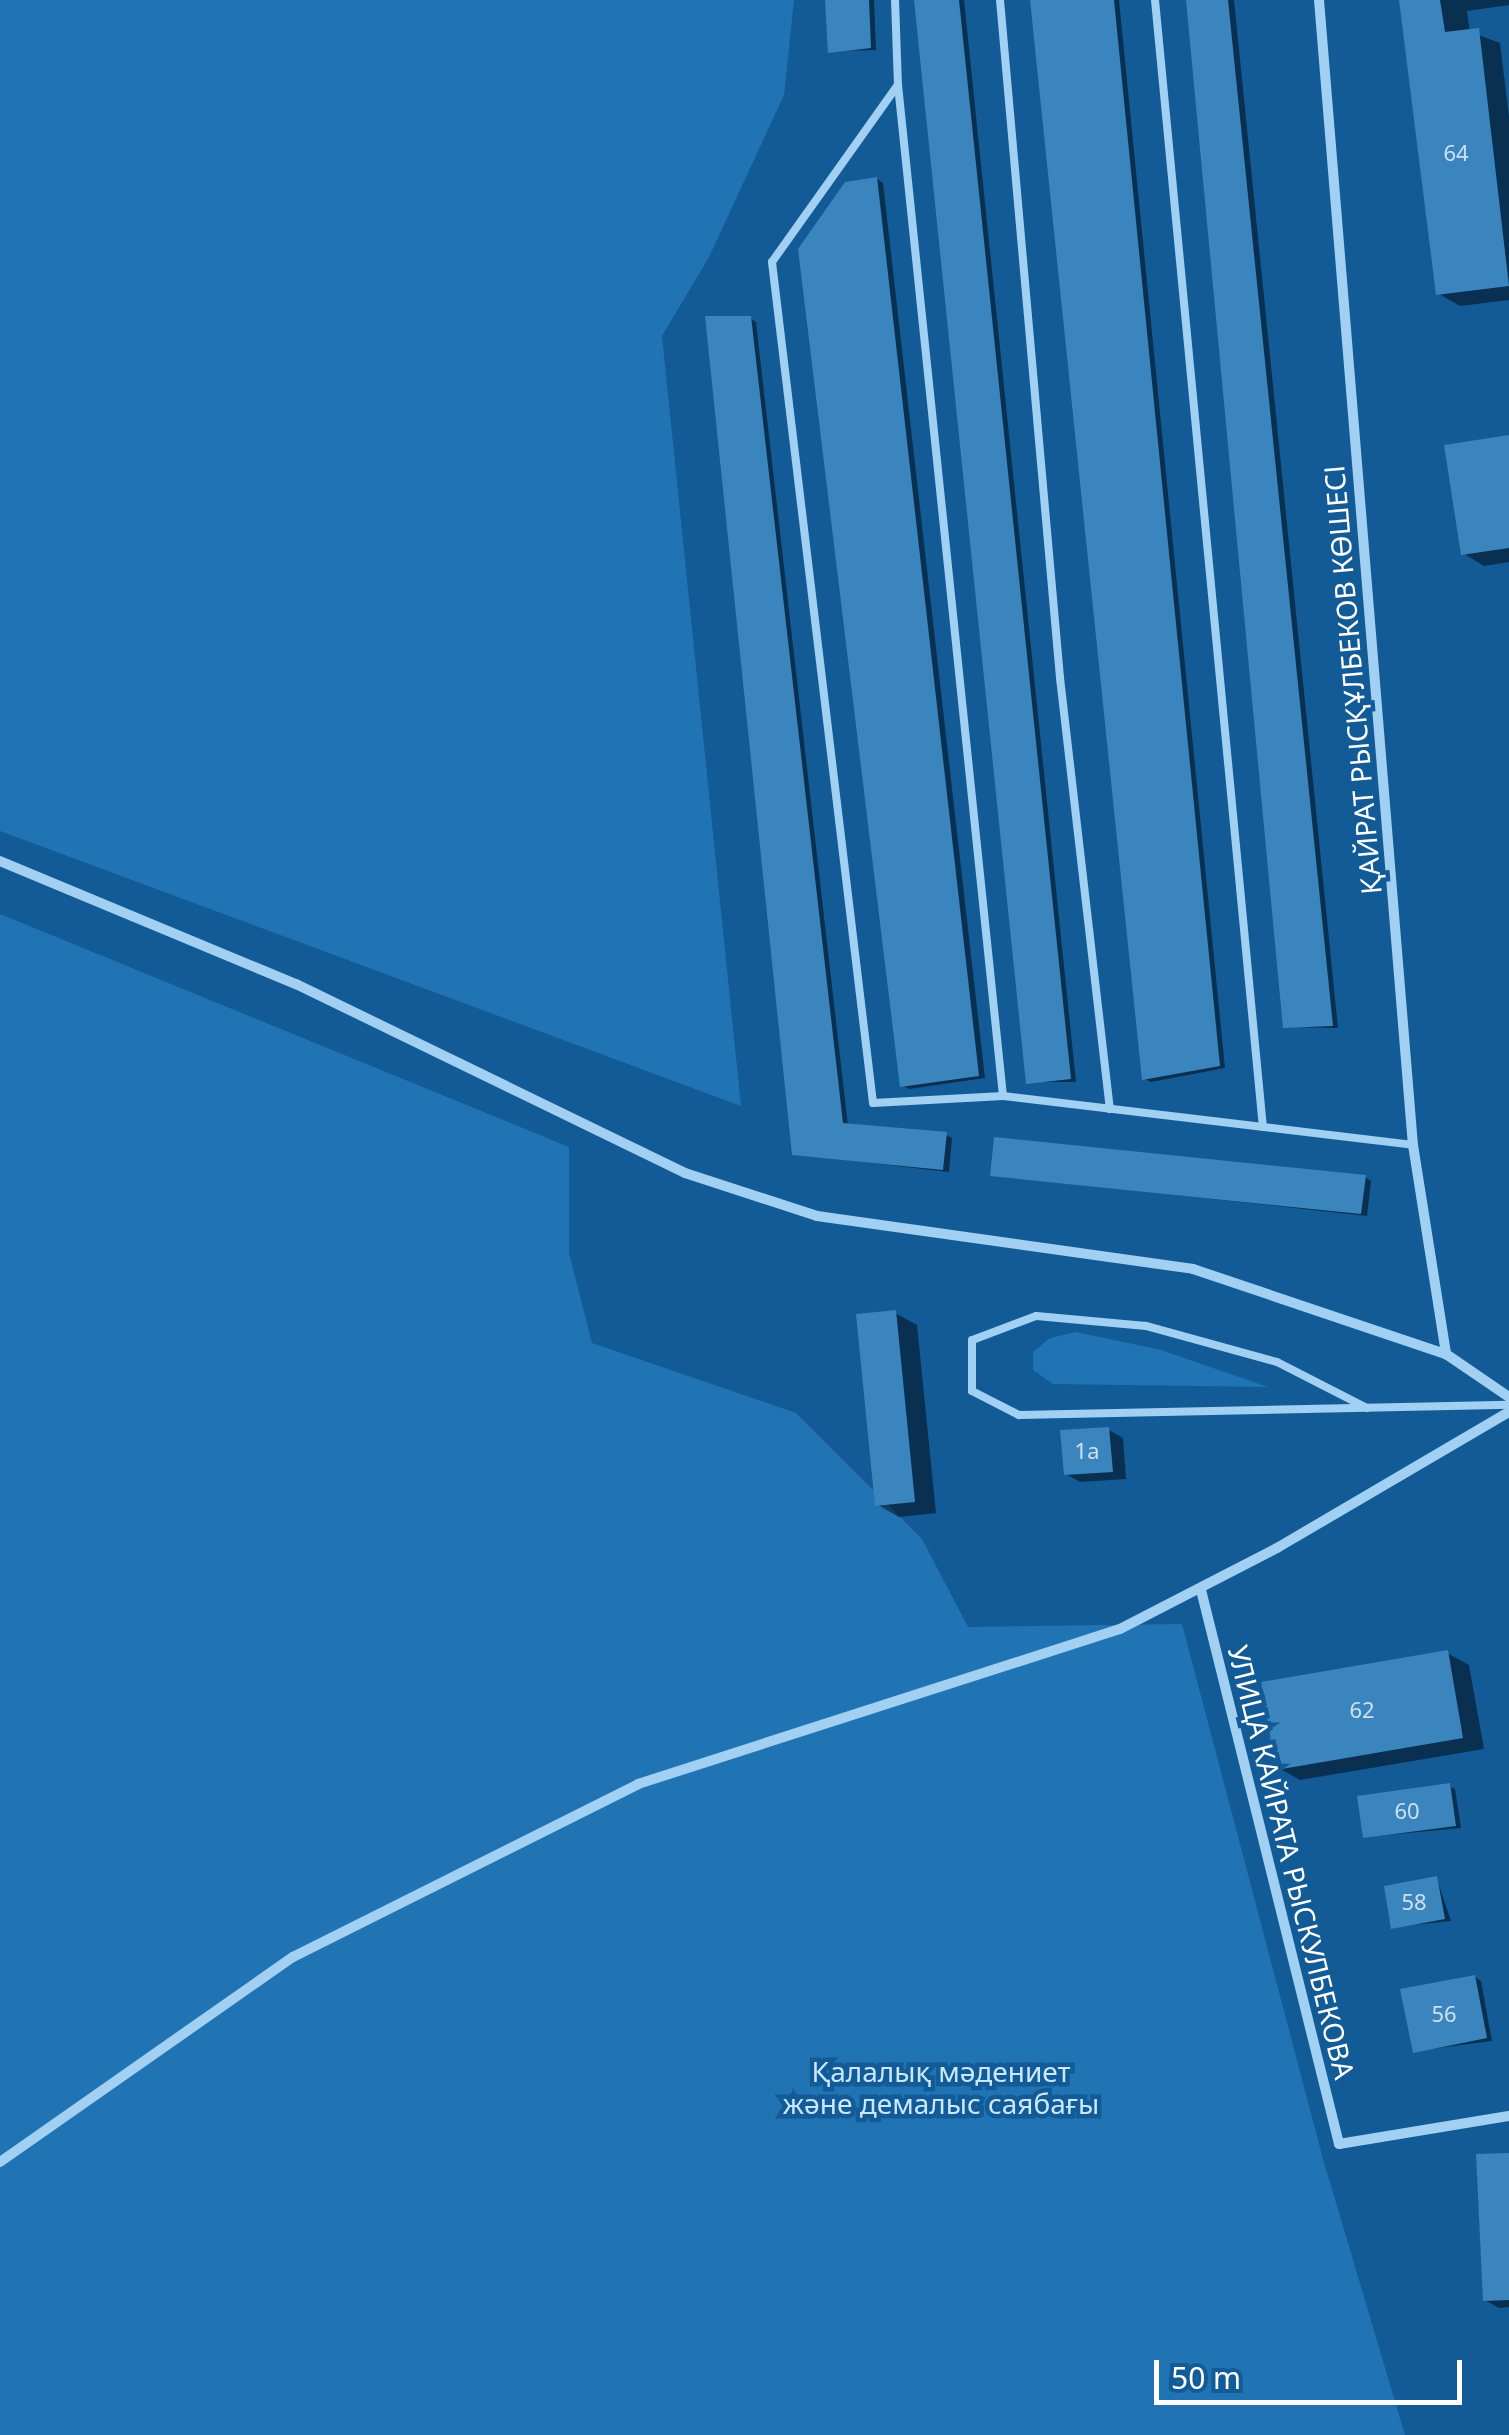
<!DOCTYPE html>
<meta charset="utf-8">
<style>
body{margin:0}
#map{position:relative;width:1509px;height:2435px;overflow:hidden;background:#125b96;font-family:"Noto Sans",sans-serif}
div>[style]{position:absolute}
.green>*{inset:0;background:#2074b3}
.shadow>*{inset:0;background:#0007}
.building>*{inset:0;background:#3a85be}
.service>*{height:8px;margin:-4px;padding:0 4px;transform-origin:4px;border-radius:4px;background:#a1d0f3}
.minor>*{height:10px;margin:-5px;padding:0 5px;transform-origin:5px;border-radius:5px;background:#a1d0f3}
span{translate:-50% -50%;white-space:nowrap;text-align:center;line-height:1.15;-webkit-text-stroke:9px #125b96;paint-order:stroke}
.number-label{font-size:22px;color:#cee0ef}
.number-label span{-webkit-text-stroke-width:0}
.street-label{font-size:28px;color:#fff}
.park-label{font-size:28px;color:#c9e7fd}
.scale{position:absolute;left:1154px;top:2360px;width:308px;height:45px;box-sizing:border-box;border:5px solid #fff;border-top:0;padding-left:12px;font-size:30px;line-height:35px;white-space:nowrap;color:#fff;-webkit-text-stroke:8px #125b96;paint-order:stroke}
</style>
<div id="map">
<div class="green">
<i style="clip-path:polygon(0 0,794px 0,784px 95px,709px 257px,662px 336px,741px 1106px,0 831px)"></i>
<i style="clip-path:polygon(0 914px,569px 1147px,569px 1253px,592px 1343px,796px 1413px,922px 1539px,968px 1627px,1182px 1624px,1323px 2159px,1405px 2435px,0 2435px)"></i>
<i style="clip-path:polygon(1076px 1332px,1161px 1350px,1268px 1387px,1053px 1384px,1033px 1370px,1033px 1352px,1050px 1338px)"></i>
</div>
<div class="shadow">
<i style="clip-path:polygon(827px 0,874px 0,876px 50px,830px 51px)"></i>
<i style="clip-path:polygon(917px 0,964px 0,1076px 1082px,1028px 1082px)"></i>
<i style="clip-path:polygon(1033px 0,1119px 0,1225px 1068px,1151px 1082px,1145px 1079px)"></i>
<i style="clip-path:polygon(1188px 0,1234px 0,1338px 1028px,1286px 1027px)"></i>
<i style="clip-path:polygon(1402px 0,1509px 0,1509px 5px,1467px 11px,1470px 32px,1500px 43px,1509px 117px,1509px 300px,1460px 306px,1439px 294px)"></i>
<i style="clip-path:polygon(877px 179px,883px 183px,985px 1078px,909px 1089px,902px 1085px)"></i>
<i style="clip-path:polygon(750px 318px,756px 322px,848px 1126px,946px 1135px,952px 1138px,949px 1172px,794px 1154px)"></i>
<i style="clip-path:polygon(1509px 437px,1509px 562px,1484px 566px,1463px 553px)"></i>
<i style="clip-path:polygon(993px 1175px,1365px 1177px,1371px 1181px,1367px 1216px)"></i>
<i style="clip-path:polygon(895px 1313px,917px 1325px,936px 1513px,899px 1517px,878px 1505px)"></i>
<i style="clip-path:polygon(1109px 1430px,1123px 1438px,1126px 1479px,1080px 1482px,1066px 1474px)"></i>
<i style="clip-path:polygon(1447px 1653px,1469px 1665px,1484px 1749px,1300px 1780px,1279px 1768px)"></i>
<i style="clip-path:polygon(1449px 1786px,1455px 1789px,1461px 1828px,1365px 1837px)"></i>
<i style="clip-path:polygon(1437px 1879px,1451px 1921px,1393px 1927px)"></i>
<i style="clip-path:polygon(1475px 1977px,1481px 1981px,1492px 2041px,1415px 2051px)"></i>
<i style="clip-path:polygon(1509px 2155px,1509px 2307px,1499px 2308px,1485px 2300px)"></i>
</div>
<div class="building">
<i style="clip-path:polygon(825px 0,869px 0,871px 48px,828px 53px)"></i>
<i style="clip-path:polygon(914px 0,959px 0,1071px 1079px,1026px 1084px)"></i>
<i style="clip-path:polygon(1030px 0,1114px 0,1220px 1066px,1142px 1080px)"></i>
<i style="clip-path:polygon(1186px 0,1228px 0,1333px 1026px,1283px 1028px)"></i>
<i style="clip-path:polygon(1399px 0,1440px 0,1445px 32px,1479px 28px,1509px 286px,1436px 295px)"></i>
<i style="clip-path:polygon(877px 177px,979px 1076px,900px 1087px,798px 249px,845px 182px)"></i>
<i style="clip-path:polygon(705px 316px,751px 316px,843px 1123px,947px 1132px,943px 1170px,792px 1155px)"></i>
<i style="clip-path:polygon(1509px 435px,1509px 548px,1461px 555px,1444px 445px)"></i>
<i style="clip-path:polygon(994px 1137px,1366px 1175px,1361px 1214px,990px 1176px)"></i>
<i style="clip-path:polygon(896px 1310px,915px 1502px,875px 1506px,856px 1314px)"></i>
<i style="clip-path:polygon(1109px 1427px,1113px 1472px,1064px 1475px,1060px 1430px)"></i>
<i style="clip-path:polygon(1448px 1650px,1463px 1738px,1276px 1770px,1261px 1682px)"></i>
<i style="clip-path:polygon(1450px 1783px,1456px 1826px,1363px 1838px,1357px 1796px)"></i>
<i style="clip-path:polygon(1437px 1876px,1445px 1919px,1391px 1929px,1384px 1886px)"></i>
<i style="clip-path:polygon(1475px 1975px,1487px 2038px,1413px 2053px,1400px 1989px)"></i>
<i style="clip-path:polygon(1509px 2153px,1509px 2300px,1483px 2301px,1476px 2154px)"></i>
</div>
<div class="service">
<i style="left:895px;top:0;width:85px;rotate:88deg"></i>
<i style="left:898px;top:85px;width:1016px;rotate:84.07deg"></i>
<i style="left:1003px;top:1096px;width:130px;rotate:176.9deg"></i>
<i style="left:873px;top:1103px;width:847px;rotate:-96.85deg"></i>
<i style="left:772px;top:262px;width:217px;rotate:-54.6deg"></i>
<i style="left:1000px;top:0;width:681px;rotate:84.94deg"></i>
<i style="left:1060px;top:678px;width:434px;rotate:83.4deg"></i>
<i style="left:1155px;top:0;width:1132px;rotate:84.53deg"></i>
<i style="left:1003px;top:1096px;width:413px;rotate:6.8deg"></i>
<i style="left:1367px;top:1408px;width:101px;rotate:-152.9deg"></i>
<i style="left:1277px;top:1362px;width:136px;rotate:-164.6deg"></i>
<i style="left:1146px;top:1326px;width:110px;rotate:-174.8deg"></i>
<i style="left:1036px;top:1316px;width:68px;rotate:159.4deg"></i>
<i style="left:972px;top:1340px;width:51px;rotate:90deg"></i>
<i style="left:972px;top:1391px;width:53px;rotate:27.1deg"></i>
<i style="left:1019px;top:1415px;width:490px;rotate:-1.2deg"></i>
</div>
<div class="minor">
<i style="left:1319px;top:0;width:1149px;rotate:85.31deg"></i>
<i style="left:1413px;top:1145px;width:212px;rotate:81deg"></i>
<i style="left:0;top:861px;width:321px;rotate:22.6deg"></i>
<i style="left:296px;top:984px;width:432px;rotate:25.9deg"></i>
<i style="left:685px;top:1173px;width:139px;rotate:18deg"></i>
<i style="left:817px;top:1216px;width:380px;rotate:8deg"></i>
<i style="left:1193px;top:1269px;width:267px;rotate:18.6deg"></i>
<i style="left:1446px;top:1354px;width:76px;rotate:34.3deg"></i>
<i style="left:1201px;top:1590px;width:571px;rotate:76.01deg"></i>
<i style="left:1339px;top:2144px;width:172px;rotate:-9.4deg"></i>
<i style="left:0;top:2162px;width:358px;rotate:-35deg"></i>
<i style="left:293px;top:1957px;width:386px;rotate:-26.6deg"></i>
<i style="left:638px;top:1784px;width:506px;rotate:-17.83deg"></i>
<i style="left:1120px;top:1629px;width:177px;rotate:-27.3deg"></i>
<i style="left:1277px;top:1548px;width:269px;rotate:-30.4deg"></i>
</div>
<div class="number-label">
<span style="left:1456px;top:153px">64</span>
<span style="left:1087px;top:1451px">1а</span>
<span style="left:1362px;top:1710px">62</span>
<span style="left:1407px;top:1811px">60</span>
<span style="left:1414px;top:1902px">58</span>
<span style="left:1444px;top:2014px">56</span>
</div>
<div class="street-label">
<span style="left:1352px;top:680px;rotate:-95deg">ҚАЙРАТ РЫСҚҰЛБЕКОВ КӨШЕСІ</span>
<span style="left:1292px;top:1862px;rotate:76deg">УЛИЦА КАЙРАТА РЫСКУЛБЕКОВА</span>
</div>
<div class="park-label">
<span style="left:941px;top:2087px">Қалалық мәдениет<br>және демалыс саябағы</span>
</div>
<div class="scale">50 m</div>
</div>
